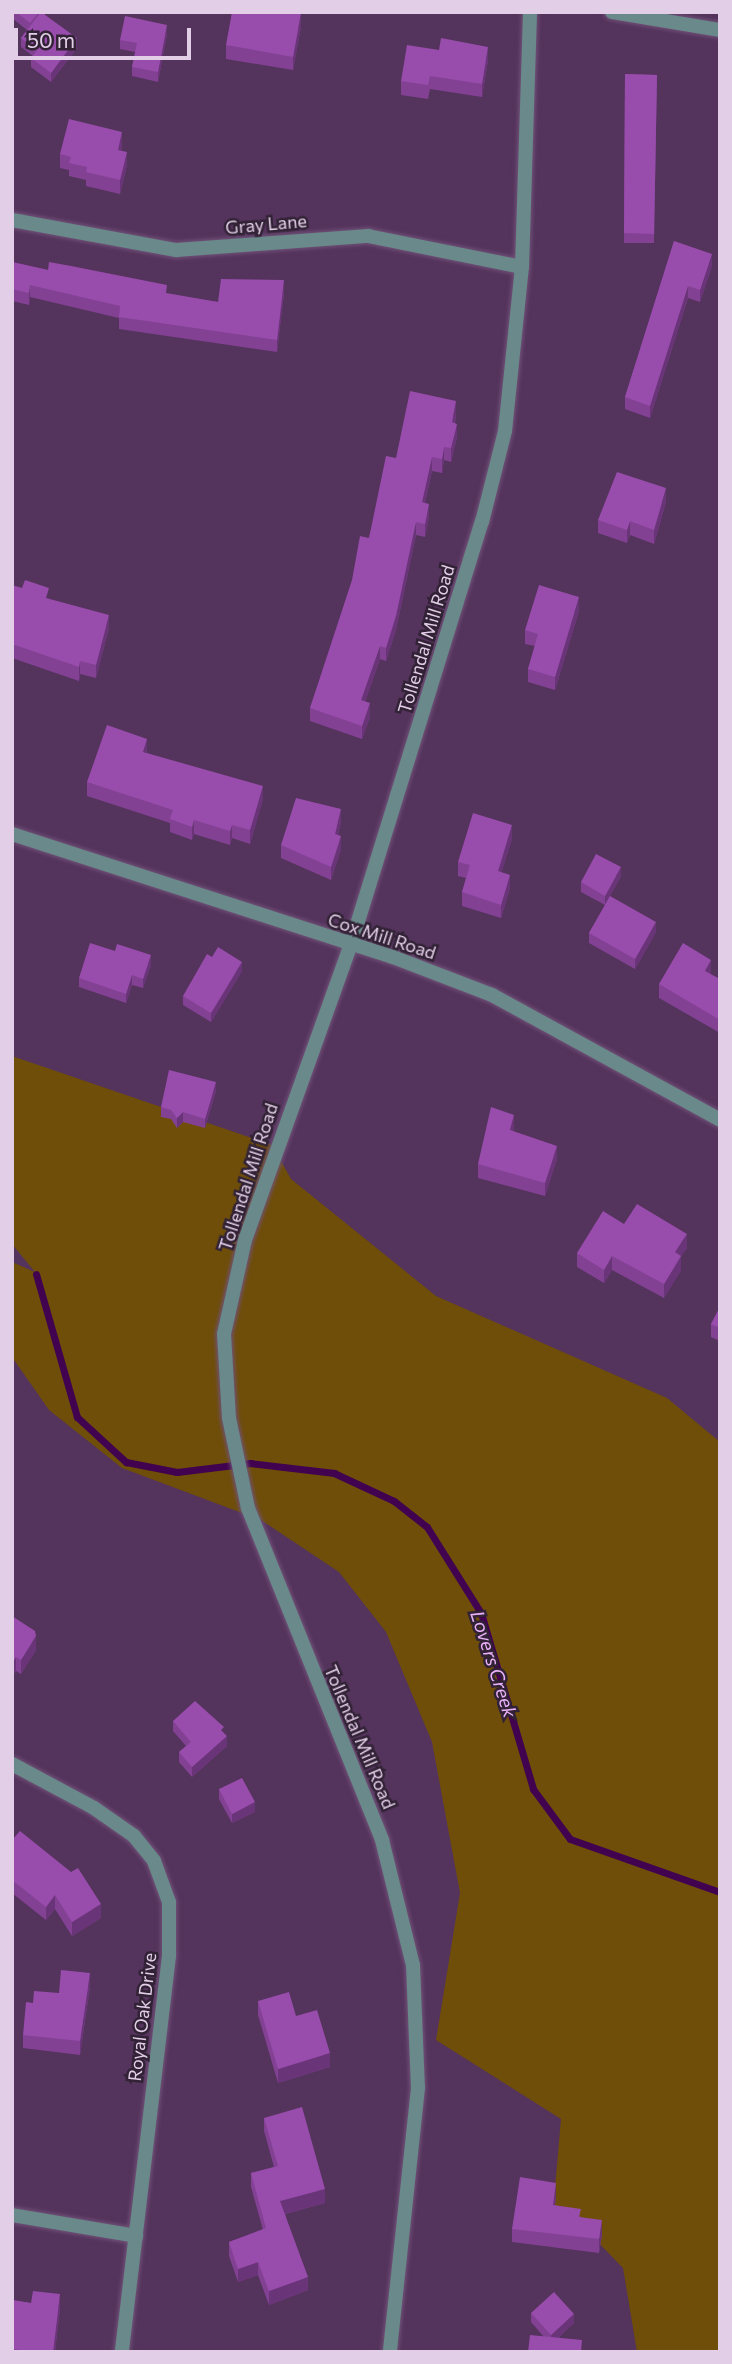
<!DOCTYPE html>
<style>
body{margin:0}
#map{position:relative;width:732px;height:2364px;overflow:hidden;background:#54335c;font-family:Commissioner,sans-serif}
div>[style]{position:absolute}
.green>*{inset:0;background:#6f4e09}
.stream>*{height:7px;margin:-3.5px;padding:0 3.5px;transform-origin:3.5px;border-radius:3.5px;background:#41024f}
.roads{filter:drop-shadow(0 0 2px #705278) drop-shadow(0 0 2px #705278)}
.minor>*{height:14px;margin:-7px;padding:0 7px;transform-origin:7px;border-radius:7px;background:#69898a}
.tertiary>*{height:14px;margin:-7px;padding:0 7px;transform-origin:7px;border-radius:7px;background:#69898a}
.wall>*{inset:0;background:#834194}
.shaded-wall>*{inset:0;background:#6a3578}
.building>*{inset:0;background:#984cac}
span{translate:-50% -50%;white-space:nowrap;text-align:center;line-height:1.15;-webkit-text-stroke:5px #312235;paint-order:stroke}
.street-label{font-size:18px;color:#e2cee7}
.water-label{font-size:19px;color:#eab1f9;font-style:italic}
.frame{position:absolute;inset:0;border:14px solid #e2cee7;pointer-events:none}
.scale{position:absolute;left:14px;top:28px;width:177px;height:32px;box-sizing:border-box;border:4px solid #e2cee7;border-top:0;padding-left:9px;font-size:21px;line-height:24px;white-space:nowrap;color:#e2cee7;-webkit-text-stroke:5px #312235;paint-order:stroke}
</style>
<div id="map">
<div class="green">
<i style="clip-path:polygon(12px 1056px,272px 1145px,291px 1179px,436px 1296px,667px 1398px,720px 1442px,720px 2352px,637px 2352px,623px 2268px,591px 2235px,551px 2233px,561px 2119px,436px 2040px,460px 1893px,432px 1742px,386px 1632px,339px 1572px,261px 1520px,122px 1468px,49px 1410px,12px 1357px,12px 1262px,35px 1272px,12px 1244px)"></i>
</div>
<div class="stream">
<i style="left:36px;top:1274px;width:149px;rotate:74deg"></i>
<i style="left:77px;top:1417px;width:67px;rotate:42.6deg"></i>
<i style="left:126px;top:1462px;width:52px;rotate:11.1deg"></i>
<i style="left:177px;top:1472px;width:74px;rotate:-7deg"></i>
<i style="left:250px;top:1463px;width:85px;rotate:6.8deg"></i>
<i style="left:334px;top:1473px;width:66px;rotate:25deg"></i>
<i style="left:394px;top:1501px;width:42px;rotate:38.2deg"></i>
<i style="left:427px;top:1527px;width:102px;rotate:57.9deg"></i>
<i style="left:481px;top:1613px;width:184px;rotate:73.5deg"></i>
<i style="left:533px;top:1789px;width:62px;rotate:53.5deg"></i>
<i style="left:570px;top:1839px;width:159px;rotate:19.5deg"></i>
</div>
<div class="roads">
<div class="minor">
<i style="left:612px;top:12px;width:109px;rotate:9.5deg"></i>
<i style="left:12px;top:220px;width:167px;rotate:10.4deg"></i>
<i style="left:176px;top:250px;width:193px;rotate:-4.2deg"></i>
<i style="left:368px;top:236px;width:157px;rotate:11.4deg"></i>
<i style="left:351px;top:944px;width:442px;rotate:-72.8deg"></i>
<i style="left:482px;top:522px;width:94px;rotate:-75.8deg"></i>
<i style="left:505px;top:431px;width:165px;rotate:-84.1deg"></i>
<i style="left:522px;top:267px;width:255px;rotate:-88.2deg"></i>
<i style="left:12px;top:1764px;width:93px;rotate:28.2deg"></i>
<i style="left:94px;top:1808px;width:49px;rotate:35deg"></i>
<i style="left:134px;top:1836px;width:32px;rotate:51deg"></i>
<i style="left:154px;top:1861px;width:44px;rotate:69.9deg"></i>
<i style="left:169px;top:1902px;width:54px;rotate:90deg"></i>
<i style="left:169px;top:1956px;width:399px;rotate:96.8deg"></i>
<i style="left:12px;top:2215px;width:126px;rotate:9.6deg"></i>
</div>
<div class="tertiary">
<i style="left:12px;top:834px;width:400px;rotate:17.9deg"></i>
<i style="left:393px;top:957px;width:106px;rotate:21deg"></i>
<i style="left:492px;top:995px;width:260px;rotate:28.7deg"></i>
<i style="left:351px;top:944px;width:314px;rotate:109.7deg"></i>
<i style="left:245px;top:1240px;width:96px;rotate:102.6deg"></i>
<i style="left:224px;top:1334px;width:84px;rotate:86.6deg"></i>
<i style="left:229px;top:1418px;width:92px;rotate:78.1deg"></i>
<i style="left:248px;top:1508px;width:358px;rotate:68deg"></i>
<i style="left:382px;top:1840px;width:129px;rotate:76.1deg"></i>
<i style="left:413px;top:1965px;width:123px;rotate:87.7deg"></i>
<i style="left:418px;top:2088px;width:265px;rotate:96.1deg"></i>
</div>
</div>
<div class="wall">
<i style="clip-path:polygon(12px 12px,46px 12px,45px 15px,77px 48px,51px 82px,31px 67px,31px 58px,33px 56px,21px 47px,21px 38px,27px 30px,12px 18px)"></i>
<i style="clip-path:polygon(301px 27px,293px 70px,226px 59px,226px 45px)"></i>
<i style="clip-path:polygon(167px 34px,158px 82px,132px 76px,132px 67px,135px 52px,120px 49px,120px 40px)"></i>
<i style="clip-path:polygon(439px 50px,488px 60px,482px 97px,430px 89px,428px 99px,401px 95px,401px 81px)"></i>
<i style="clip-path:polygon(625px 74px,657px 75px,654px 243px,624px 243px)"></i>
<i style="clip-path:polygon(122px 146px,121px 151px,127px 165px,120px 194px,86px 186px,86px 180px,69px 176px,69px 170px,60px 168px,60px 154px)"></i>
<i style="clip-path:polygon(674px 241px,712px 266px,700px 302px,688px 298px,650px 418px,625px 409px,625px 397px)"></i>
<i style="clip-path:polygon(12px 262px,48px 270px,167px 294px,218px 302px,284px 293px,277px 352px,119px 329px,119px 318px,30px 297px,29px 305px,12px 301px)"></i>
<i style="clip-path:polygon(456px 415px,455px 423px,457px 437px,451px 462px,444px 460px,442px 473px,432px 471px,425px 503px,429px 517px,425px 537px,416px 535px,396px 630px,386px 661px,380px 659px,365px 702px,370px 717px,362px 739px,310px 721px,310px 708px,396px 458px)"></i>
<i style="clip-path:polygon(666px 502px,654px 544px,630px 535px,627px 543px,598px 533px,598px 520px)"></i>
<i style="clip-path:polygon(12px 585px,49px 599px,109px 628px,96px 678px,80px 674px,79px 681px,12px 658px)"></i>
<i style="clip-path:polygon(579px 611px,555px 690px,528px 682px,528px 669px,535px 646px,525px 644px,525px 630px)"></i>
<i style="clip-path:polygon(147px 753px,263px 799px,250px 844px,232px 838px,230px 845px,194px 834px,192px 840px,170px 832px,170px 823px,87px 796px,87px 782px)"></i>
<i style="clip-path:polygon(341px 822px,338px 835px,341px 849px,331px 880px,281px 858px,281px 845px)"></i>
<i style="clip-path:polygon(512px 839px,501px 872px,510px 888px,501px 918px,462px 906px,462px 892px,466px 878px,458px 876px,458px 862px)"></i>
<i style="clip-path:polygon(621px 876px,610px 896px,656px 932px,635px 969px,589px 943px,589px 933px,605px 905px,581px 892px,581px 882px)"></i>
<i style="clip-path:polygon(115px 951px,151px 965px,143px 988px,132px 985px,126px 1003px,79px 987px,79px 978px)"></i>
<i style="clip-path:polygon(242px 971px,211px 1022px,183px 1005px,183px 996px)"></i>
<i style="clip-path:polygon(720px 979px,720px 1033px,659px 998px,659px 984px)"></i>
<i style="clip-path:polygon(216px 1091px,205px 1128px,183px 1122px,177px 1128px,171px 1119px,161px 1117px,161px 1107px)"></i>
<i style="clip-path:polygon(514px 1129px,513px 1132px,557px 1159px,545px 1196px,478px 1178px,478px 1164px)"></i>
<i style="clip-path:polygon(624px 1224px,687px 1248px,681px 1256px,681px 1270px,664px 1298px,612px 1270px,604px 1283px,577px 1267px,577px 1253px)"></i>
<i style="clip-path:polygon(720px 1307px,720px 1341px,711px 1337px,711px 1324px)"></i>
<i style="clip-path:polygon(12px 1616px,36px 1650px,21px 1674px,16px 1671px,13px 1675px)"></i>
<i style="clip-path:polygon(173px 1721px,224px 1734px,227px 1746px,192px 1777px,179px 1762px,179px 1752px,186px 1746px,173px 1731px)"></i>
<i style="clip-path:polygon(219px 1789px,255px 1812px,232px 1823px,219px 1799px)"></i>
<i style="clip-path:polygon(12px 1840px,101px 1918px,72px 1936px,55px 1909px,46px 1920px,12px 1893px)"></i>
<i style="clip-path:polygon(90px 1987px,80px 2055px,23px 2048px,23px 2035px,33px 2003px,59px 1993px)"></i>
<i style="clip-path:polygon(258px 2001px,296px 2016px,330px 2067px,278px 2083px,258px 2015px)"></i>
<i style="clip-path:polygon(264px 2118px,325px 2203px,285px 2214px,308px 2290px,269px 2305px,258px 2275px,238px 2282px,229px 2256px,229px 2242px,263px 2230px,251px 2187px,251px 2173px,274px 2167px,264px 2131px)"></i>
<i style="clip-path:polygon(556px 2196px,555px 2205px,581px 2217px,602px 2234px,599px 2253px,512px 2242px,512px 2229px)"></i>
<i style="clip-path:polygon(12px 2300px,60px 2308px,55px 2352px,12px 2352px)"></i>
<i style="clip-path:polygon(531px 2313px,574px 2323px,558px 2338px,582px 2352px,544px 2337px,531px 2322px)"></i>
</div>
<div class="shaded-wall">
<i style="clip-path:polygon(301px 13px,301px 27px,293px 70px,293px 57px)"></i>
<i style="clip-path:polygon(167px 25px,167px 34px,158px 82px,158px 72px)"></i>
<i style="clip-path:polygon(77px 38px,77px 48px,51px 82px,51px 73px)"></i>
<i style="clip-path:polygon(488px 47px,488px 60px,482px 97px,482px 84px)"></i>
<i style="clip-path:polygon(122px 132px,122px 146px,118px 163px,118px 150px)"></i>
<i style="clip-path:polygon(127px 152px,127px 165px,120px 194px,120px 180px)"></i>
<i style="clip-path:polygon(712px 254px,712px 266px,700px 302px,700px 290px)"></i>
<i style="clip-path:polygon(284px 280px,284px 293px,277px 352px,277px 340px)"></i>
<i style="clip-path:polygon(30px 285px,30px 297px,29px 305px,29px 293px)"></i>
<i style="clip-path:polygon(688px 286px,688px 298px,650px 418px,650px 406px)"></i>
<i style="clip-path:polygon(456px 401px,456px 415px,452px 436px,452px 422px)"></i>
<i style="clip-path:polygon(457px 424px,457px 437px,451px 462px,451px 448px)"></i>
<i style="clip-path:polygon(444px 447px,444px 460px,442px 473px,442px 459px)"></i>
<i style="clip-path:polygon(432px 457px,432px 471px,422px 516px,422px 502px)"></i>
<i style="clip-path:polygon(666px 488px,666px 502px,654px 544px,654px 530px)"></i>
<i style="clip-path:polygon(429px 504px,429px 517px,425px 537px,425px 524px)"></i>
<i style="clip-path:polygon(630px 521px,630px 535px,627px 543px,627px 530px)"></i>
<i style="clip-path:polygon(416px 522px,416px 535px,396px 630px,386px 661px,386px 648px)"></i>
<i style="clip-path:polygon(579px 597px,579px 611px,555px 690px,555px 677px)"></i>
<i style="clip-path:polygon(109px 615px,109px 628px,96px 678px,96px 665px)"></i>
<i style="clip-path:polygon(380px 646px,380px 659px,361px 714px,361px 700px)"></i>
<i style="clip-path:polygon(80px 661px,80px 674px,79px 681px,79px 667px)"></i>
<i style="clip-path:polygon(370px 703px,370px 717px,362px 739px,362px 726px)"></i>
<i style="clip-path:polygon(147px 739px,147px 753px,143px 752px)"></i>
<i style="clip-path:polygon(263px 786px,263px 799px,250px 844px,250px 830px)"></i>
<i style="clip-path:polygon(341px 809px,341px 822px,335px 847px,335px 834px)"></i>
<i style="clip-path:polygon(194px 820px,194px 834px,192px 840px,192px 827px)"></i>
<i style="clip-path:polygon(232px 825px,232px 838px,230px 845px,230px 831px)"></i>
<i style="clip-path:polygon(512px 825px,512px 839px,498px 885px,498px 871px)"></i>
<i style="clip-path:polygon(341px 836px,341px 849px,331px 880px,331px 867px)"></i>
<i style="clip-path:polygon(621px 867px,621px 876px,605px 905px,605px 896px)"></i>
<i style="clip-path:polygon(510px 875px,510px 888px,501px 918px,501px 905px)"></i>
<i style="clip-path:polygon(656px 922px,656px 932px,635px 969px,635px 959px)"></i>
<i style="clip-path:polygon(151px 955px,151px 965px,143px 988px,143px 979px)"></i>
<i style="clip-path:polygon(711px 960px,711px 974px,705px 984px,705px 971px)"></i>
<i style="clip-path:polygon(242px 962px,242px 971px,211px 1022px,211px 1013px)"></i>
<i style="clip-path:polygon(132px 975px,132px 985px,126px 1003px,126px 994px)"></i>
<i style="clip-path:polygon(216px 1082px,216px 1091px,205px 1128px,205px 1119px)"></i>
<i style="clip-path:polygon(183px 1112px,183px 1122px,177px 1128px,177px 1118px)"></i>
<i style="clip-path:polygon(514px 1115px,514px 1129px,510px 1144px,510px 1130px)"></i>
<i style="clip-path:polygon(557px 1146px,557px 1159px,545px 1196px,545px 1183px)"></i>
<i style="clip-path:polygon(687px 1234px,687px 1248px,675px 1266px,675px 1252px)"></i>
<i style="clip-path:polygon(612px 1256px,612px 1270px,604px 1283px,604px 1270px)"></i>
<i style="clip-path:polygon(681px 1256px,681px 1270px,664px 1298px,664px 1284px)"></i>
<i style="clip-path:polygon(36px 1636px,36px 1650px,21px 1674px,21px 1660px)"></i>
<i style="clip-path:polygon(16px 1657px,16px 1671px,13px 1675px,13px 1662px)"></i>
<i style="clip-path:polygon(227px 1736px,227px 1746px,192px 1777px,192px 1767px)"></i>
<i style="clip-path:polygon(255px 1802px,255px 1812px,232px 1823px,232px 1814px)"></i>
<i style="clip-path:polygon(55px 1895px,55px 1909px,46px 1920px,46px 1907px)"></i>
<i style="clip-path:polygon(101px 1904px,101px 1918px,72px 1936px,72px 1922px)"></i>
<i style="clip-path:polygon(90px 1973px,90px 1987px,80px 2055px,80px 2041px)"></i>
<i style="clip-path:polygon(330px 2053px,330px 2067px,278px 2083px,278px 2069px)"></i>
<i style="clip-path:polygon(556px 2183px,556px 2196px,553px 2219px,553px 2205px)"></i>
<i style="clip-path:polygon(325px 2189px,325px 2203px,280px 2215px,280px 2201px)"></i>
<i style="clip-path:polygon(602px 2220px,602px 2234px,599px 2253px,599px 2239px)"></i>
<i style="clip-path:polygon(258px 2262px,258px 2275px,238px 2282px,238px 2269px)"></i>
<i style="clip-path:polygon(308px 2277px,308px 2290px,269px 2305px,269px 2291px)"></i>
<i style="clip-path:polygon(60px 2294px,60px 2308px,55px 2352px,53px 2352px)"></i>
<i style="clip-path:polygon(574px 2314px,574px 2323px,551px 2344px,551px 2335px)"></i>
</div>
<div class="building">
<i style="clip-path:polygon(16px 12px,39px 12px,30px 23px)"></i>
<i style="clip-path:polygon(41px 12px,77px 38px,51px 73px,31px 58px,37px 50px,21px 38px)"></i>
<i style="clip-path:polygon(232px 12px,291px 12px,301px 13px,293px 57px,226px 45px)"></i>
<i style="clip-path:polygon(125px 16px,167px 25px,158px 72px,132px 67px,137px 43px,120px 40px)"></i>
<i style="clip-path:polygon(441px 38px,488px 47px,482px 84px,430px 76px,428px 85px,401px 81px,407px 45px,439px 50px)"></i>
<i style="clip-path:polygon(625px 74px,657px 75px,654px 234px,624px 233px)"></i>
<i style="clip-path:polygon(69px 119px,122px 132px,118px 150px,127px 152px,120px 180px,86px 172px,87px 167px,69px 163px,71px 157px,60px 154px)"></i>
<i style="clip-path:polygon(674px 241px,712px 254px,700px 290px,688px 286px,650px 406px,625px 397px)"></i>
<i style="clip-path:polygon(12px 262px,48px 270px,49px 262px,71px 266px,167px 285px,166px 293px,218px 302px,221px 279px,284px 280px,277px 340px,119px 317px,120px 306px,30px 285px,29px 293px,12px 289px)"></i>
<i style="clip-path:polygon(410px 391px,456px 401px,452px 422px,457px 424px,451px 448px,444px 447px,442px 459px,432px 457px,422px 502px,429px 504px,425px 524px,416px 522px,396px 616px,386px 648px,380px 646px,361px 700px,370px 703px,362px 726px,310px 708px,352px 580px,360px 536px,369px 538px,386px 456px,396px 458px)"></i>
<i style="clip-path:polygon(617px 472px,666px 488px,654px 530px,630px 521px,627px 530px,598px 520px)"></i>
<i style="clip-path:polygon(25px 580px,49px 588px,46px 598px,109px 615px,96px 665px,80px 661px,79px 667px,12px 644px,12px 585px,22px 588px)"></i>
<i style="clip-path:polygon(539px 585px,579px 597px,555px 677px,528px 669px,538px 634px,525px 630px)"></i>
<i style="clip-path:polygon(107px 725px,147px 739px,143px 752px,263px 786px,250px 830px,232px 825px,230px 831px,194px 820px,192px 827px,170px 819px,173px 810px,87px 782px)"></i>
<i style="clip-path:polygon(296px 798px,341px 809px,335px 834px,341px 836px,331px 867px,281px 845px)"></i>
<i style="clip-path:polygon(473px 813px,512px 825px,498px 871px,510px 875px,501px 905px,462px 892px,470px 865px,458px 862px)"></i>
<i style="clip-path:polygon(596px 854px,621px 867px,605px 896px,581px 882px)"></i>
<i style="clip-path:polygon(610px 896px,656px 922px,635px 959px,589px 933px)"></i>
<i style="clip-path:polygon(90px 943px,115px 951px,117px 944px,151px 955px,143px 979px,132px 975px,126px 994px,79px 978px)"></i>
<i style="clip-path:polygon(683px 943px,711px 960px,705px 971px,720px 979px,720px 1020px,659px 984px)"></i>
<i style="clip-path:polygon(218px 947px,242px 962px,211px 1013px,183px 996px,207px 954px,212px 957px)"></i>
<i style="clip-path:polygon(169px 1070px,216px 1082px,205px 1119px,183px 1112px,177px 1118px,171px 1110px,161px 1107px)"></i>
<i style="clip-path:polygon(491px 1107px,514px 1115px,510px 1130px,557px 1146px,545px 1183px,478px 1164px)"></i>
<i style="clip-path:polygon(637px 1204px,687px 1234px,675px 1252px,681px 1256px,664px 1284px,612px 1256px,604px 1270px,577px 1253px,603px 1211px,624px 1224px)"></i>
<i style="clip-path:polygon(720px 1307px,720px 1328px,711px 1324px)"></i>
<i style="clip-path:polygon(12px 1616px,35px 1631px,36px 1636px,21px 1660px,16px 1657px,13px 1662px)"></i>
<i style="clip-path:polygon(195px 1701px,224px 1727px,221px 1730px,227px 1736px,192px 1767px,179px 1752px,191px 1742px,173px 1721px)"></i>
<i style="clip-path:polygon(242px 1778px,255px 1802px,232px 1814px,219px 1789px)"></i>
<i style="clip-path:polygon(20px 1831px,71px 1872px,78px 1868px,101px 1904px,72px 1922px,55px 1895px,46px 1907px,12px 1880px,12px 1840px)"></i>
<i style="clip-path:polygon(61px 1970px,90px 1973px,80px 2041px,23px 2035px,26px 2002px,33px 2003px,34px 1991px,59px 1993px)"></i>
<i style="clip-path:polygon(289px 1992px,296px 2016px,317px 2010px,330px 2053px,278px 2069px,258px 2001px)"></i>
<i style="clip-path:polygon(302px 2107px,325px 2189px,280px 2201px,308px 2277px,269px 2291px,258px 2262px,238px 2269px,229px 2242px,266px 2228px,251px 2173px,278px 2166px,264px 2118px)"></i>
<i style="clip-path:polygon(520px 2177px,556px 2183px,553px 2205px,581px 2209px,579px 2217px,602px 2220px,599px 2239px,512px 2229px)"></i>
<i style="clip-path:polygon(33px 2291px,60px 2294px,53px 2352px,38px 2352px,12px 2349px,12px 2300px,31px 2303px)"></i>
<i style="clip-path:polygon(554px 2292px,574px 2314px,551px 2335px,531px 2313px)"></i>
<i style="clip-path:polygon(530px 2335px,582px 2340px,581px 2352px,528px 2352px)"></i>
</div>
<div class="street-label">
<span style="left:266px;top:224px;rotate:-5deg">Gray Lane</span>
<span style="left:426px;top:639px;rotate:-73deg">Tollendal Mill Road</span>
<span style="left:382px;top:936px;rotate:18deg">Cox Mill Road</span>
<span style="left:248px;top:1177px;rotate:-72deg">Tollendal Mill Road</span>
<span style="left:360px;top:1737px;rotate:67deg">Tollendal Mill Road</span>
<span style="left:142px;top:2017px;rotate:-83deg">Royal Oak Drive</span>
</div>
<div class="water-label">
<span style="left:494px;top:1664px;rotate:72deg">Lovers Creek</span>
</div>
<div class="frame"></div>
<div class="scale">50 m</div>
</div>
